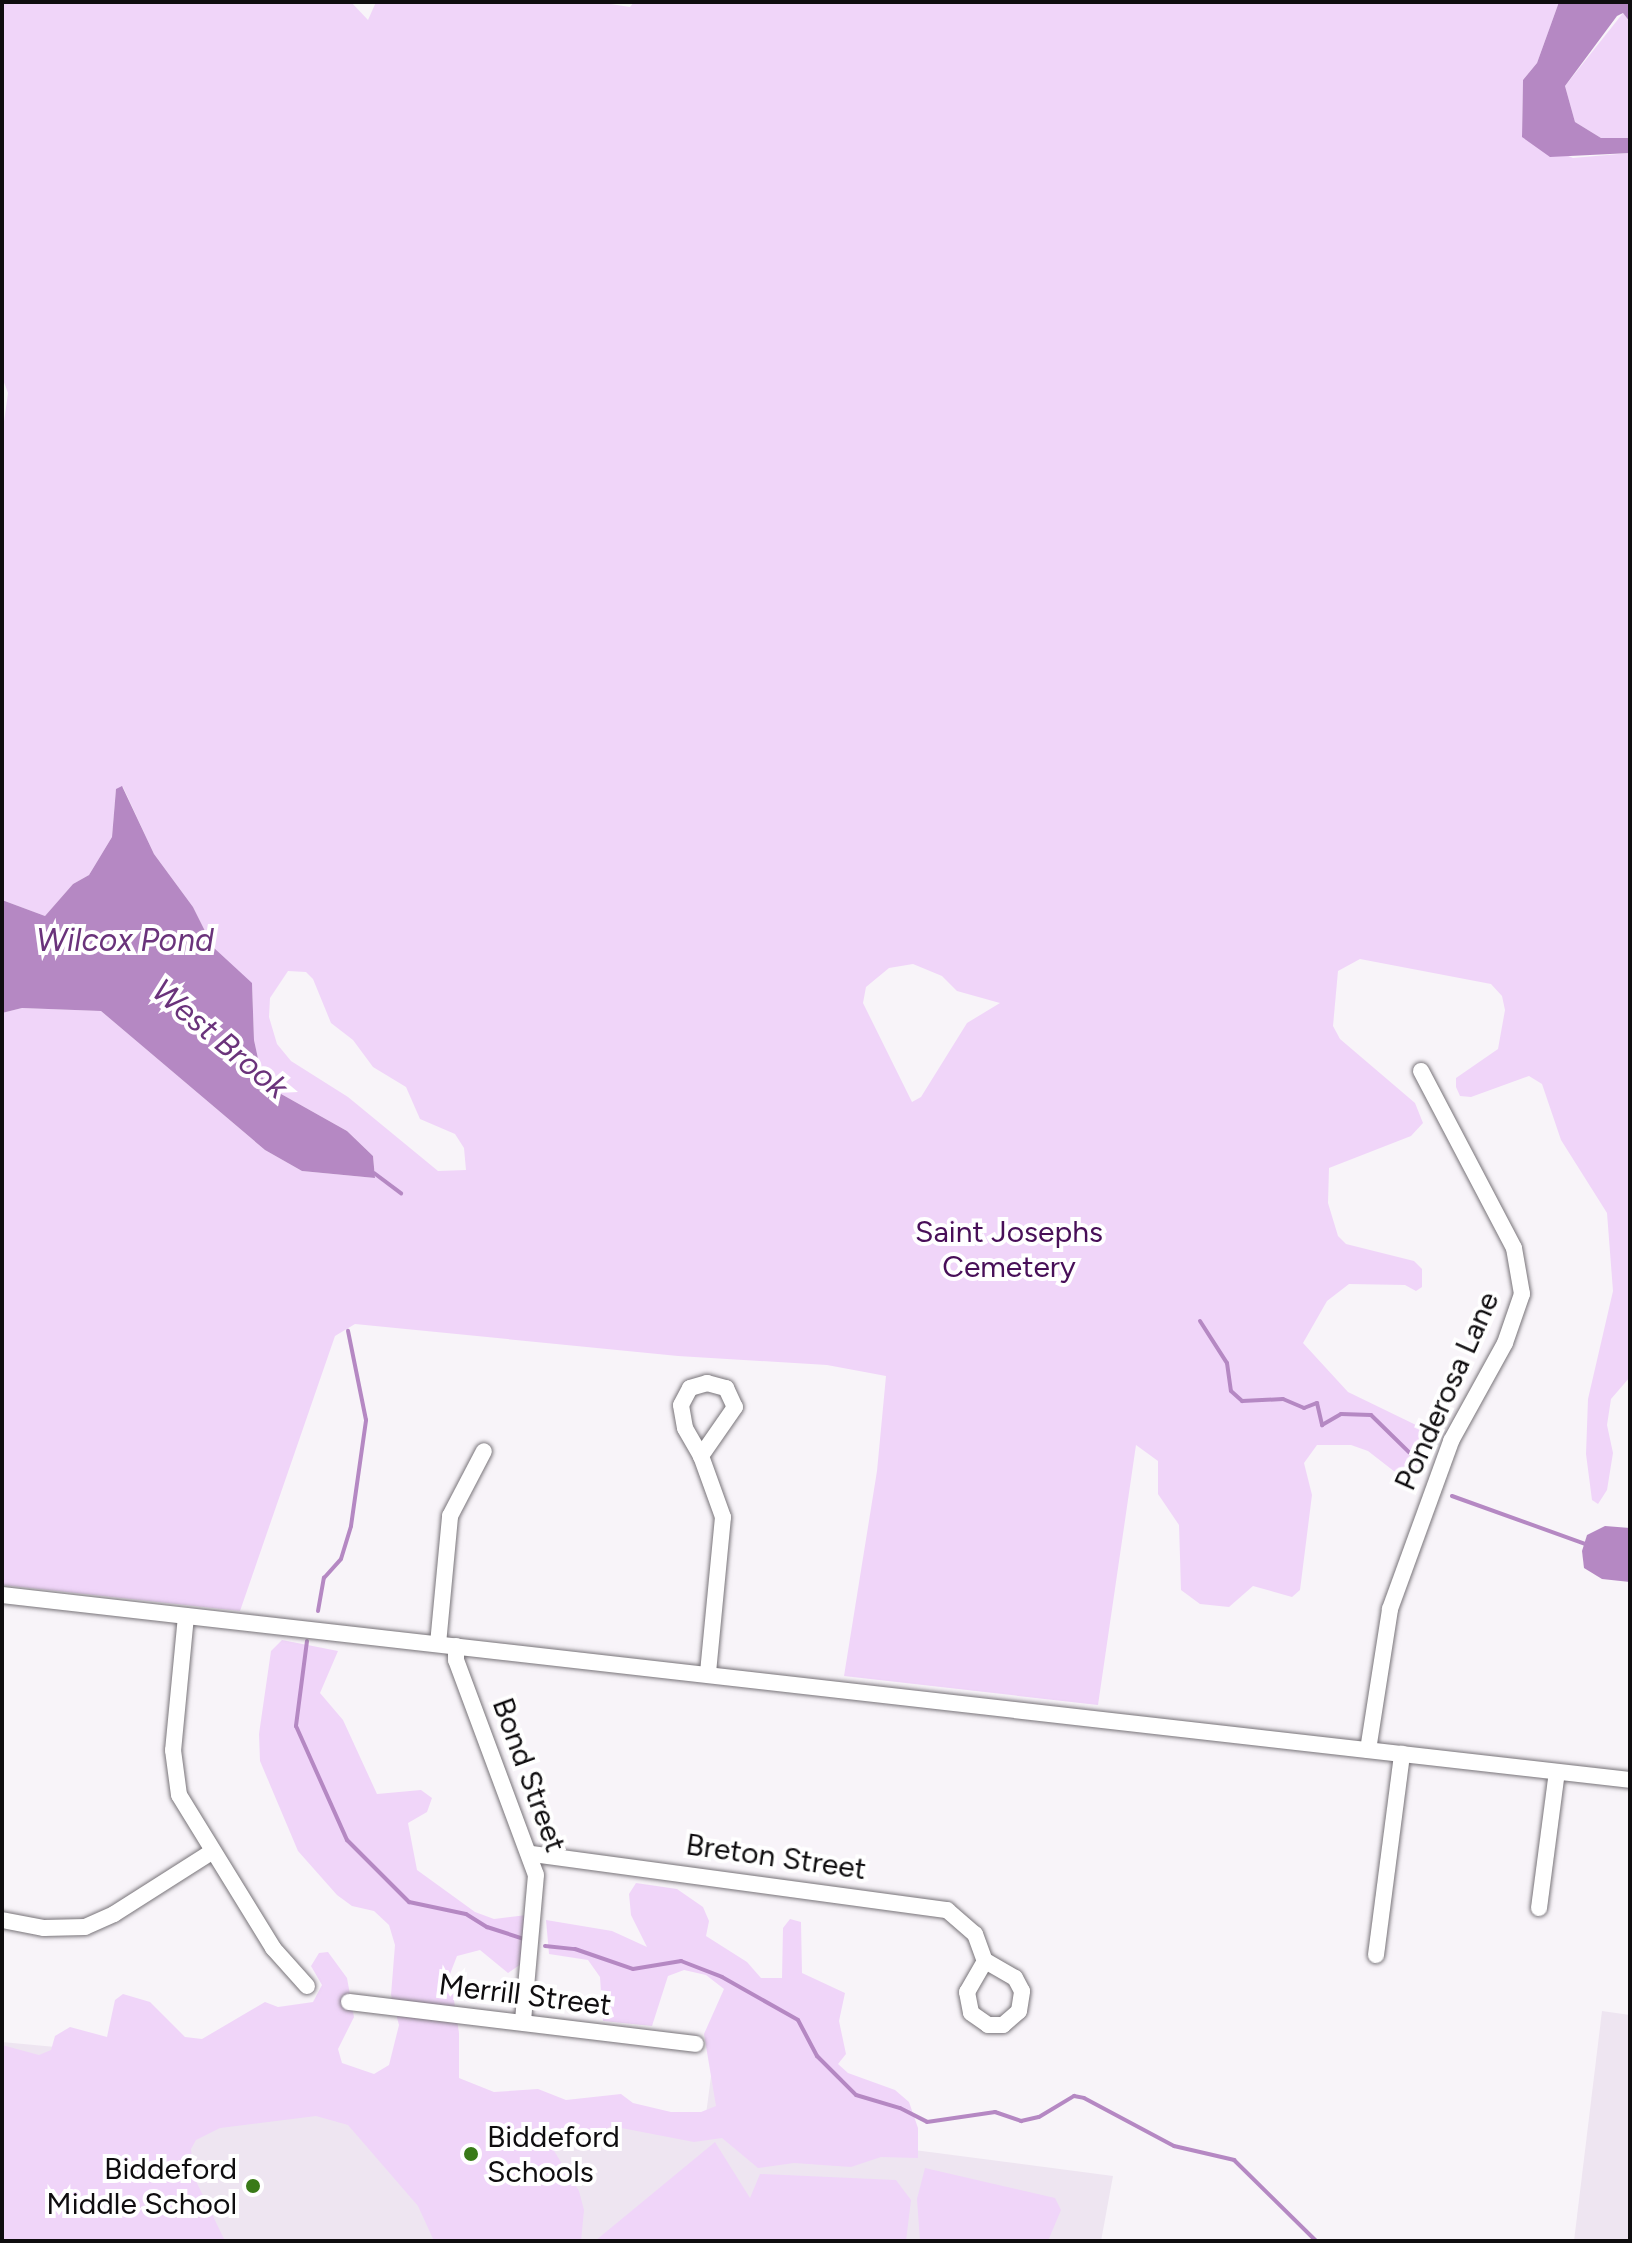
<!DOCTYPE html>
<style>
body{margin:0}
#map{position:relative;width:1632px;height:2243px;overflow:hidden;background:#f8f4f9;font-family:Figtree,sans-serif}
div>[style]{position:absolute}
.built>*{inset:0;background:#eee5f1}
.green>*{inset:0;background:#f0d5f9}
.water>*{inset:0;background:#b588c3}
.stream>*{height:4px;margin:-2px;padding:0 2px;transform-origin:2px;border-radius:2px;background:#b588c3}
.roads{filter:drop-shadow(0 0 2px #787479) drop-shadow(0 0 2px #787479)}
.minor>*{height:16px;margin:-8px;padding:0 8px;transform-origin:8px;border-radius:8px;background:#fff}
.dots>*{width:22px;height:22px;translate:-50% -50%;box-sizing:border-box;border:4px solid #fff;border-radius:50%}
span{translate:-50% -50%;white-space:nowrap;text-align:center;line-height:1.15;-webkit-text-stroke:8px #fff;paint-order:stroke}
.park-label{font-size:30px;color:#480f58}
.street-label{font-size:30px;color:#0f0d0f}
.poi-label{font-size:30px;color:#0f0d0f}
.left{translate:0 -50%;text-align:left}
.right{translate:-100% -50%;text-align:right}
.water-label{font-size:32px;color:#6a337b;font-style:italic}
.frame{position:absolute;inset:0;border:4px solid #0f0d0f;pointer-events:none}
</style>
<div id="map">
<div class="built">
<i style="clip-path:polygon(1602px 2011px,1630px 2015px,1630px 2241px,1574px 2241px)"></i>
<i style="clip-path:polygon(2px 2042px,332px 2073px,705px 2122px,713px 2061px,768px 2131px,1113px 2176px,1101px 2241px,2px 2241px)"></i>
</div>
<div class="green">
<i style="clip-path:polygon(evenodd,2px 2px,351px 2px,368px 20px,376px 2px,598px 2px,630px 7px,634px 2px,1559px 2px,1537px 63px,1523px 80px,1522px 136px,1573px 158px,1630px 153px,1630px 1377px,1611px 1399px,1607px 1425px,1613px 1453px,1607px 1490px,1598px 1504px,1592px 1500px,1586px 1454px,1588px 1399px,1613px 1291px,1607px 1213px,1561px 1140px,1542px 1084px,1529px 1076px,1471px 1097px,1460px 1096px,1456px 1087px,1456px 1078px,1498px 1049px,1505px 1010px,1502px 996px,1491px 984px,1360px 959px,1338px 971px,1333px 1026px,1340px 1039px,1415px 1103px,1423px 1123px,1411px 1136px,1329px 1168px,1328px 1203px,1338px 1236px,1346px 1244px,1414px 1261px,1422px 1269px,1422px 1287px,1416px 1291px,1405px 1285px,1349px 1284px,1327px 1301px,1303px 1343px,1348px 1392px,1416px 1425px,1436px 1449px,1418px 1476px,1395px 1472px,1368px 1451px,1351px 1445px,1317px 1445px,1304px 1463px,1312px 1495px,1300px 1590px,1292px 1597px,1253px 1586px,1229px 1607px,1200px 1604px,1181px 1590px,1179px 1525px,1158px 1494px,1158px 1461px,1136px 1445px,1098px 1705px,844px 1676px,877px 1471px,886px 1376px,827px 1365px,678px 1356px,355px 1324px,335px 1336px,240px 1611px,2px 1585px,2px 1013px,22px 1008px,101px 1011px,265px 1150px,302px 1171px,375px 1178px,373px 1156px,347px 1131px,274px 1090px,262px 1077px,254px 1040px,252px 984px,213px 947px,193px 907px,154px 854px,123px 787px,116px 790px,112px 837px,89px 875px,73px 884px,45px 916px,2px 900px,2px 436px,8px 393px,2px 377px,2px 2px,913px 964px,942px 976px,957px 991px,1000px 1003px,967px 1023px,921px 1097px,912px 1102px,863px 1003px,866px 987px,889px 968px,913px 964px,2px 2px,288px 971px,306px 972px,313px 979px,331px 1023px,353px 1040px,373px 1067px,406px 1087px,420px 1119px,455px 1134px,464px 1148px,466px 1170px,438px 1171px,348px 1097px,291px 1061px,277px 1044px,269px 1017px,270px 998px,288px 971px)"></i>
<i style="clip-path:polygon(1623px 13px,1630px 22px,1630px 138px,1601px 138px,1575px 122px,1565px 86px)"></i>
<i style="clip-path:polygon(282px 1640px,338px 1651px,320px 1693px,343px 1720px,377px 1794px,421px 1790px,432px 1798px,427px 1812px,408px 1823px,417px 1870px,475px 1912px,494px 1919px,527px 1915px,524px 1962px,508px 1973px,480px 1950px,457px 1956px,450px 1974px,459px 2033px,459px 2078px,494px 2092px,538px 2089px,566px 2100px,621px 2094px,633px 2103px,671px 2112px,701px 2112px,716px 2106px,704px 2034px,724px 1989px,706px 1975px,684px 1970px,668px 1976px,652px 2026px,603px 2021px,600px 1977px,588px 1960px,549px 1954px,546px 1920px,612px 1931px,647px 1947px,631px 1915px,629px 1894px,636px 1883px,677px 1889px,703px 1907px,709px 1921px,706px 1936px,747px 1962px,761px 1978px,782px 1978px,783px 1928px,790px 1919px,801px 1922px,802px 1973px,845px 1993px,839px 2021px,846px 2054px,838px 2064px,848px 2073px,895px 2090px,909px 2102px,918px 2128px,918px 2158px,881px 2157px,851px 2167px,794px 2163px,758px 2168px,722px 2138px,694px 2142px,611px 2126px,599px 2135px,563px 2138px,551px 2146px,579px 2191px,584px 2210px,581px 2241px,434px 2241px,418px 2206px,348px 2125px,316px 2116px,220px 2128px,196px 2140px,191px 2149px,194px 2177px,225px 2241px,2px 2241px,2px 2045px,39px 2055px,51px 2050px,55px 2036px,70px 2027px,107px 2037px,115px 2000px,123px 1994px,150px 2002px,185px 2037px,202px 2039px,265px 2002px,278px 2007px,313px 2002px,322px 1985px,311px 1966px,319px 1953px,328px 1952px,347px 1978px,354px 2017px,338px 2049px,342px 2063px,374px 2074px,389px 2065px,399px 2025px,391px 1995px,395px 1945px,389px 1925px,374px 1911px,352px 1906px,337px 1895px,298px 1851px,260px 1761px,259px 1734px,271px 1651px)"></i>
<i style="clip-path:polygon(715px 2142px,750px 2198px,760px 2174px,896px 2180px,911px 2200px,906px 2241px,595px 2241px)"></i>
<i style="clip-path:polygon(925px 2168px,1055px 2198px,1061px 2210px,1048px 2241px,920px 2241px,917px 2199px)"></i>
</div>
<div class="water">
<i style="clip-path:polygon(1559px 2px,1630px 2px,1630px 22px,1623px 13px,1617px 16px,1565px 86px,1575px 122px,1601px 138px,1630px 138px,1630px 153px,1550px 157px,1522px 137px,1523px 80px,1537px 63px)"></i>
<i style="clip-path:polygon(122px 786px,154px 854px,193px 907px,213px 947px,252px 983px,254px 1040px,262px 1077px,274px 1090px,347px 1131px,373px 1156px,375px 1178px,302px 1171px,265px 1150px,101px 1011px,22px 1008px,2px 1013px,2px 900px,45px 916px,73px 884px,89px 875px,112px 837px,116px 789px)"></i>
<i style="clip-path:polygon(1605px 1526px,1630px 1528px,1630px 1582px,1602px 1579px,1584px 1568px,1582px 1551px,1587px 1535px)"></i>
</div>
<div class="stream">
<i style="left:374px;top:1173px;width:34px;rotate:37deg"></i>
<i style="left:1200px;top:1321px;width:50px;rotate:57.3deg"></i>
<i style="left:1227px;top:1363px;width:28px;rotate:82deg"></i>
<i style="left:1231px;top:1391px;width:15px;rotate:42deg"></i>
<i style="left:1242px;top:1401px;width:41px;rotate:-2.8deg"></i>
<i style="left:1283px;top:1399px;width:23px;rotate:23deg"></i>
<i style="left:1304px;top:1408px;width:14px;rotate:-21deg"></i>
<i style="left:1317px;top:1403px;width:23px;rotate:77deg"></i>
<i style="left:1322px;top:1425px;width:22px;rotate:-30deg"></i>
<i style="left:1341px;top:1414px;width:30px;rotate:2deg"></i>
<i style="left:1371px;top:1415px;width:71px;rotate:44.4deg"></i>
<i style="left:1452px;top:1496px;width:145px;rotate:19.8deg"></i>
<i style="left:318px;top:1611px;width:34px;rotate:-80deg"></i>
<i style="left:324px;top:1578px;width:25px;rotate:-48deg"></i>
<i style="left:341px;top:1559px;width:34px;rotate:-73deg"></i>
<i style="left:351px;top:1526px;width:107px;rotate:-81.9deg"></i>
<i style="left:366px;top:1420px;width:91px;rotate:-101.4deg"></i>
<i style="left:307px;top:1641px;width:86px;rotate:97.4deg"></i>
<i style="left:296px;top:1726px;width:125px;rotate:65.9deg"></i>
<i style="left:347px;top:1840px;width:88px;rotate:45deg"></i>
<i style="left:409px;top:1902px;width:58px;rotate:11.9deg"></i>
<i style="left:466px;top:1914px;width:25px;rotate:32deg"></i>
<i style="left:487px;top:1927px;width:40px;rotate:18deg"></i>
<i style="left:545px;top:1946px;width:30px;rotate:6deg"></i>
<i style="left:575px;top:1949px;width:61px;rotate:19deg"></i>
<i style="left:633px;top:1969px;width:49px;rotate:-9.5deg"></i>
<i style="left:681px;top:1961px;width:44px;rotate:21.3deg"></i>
<i style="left:722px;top:1977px;width:87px;rotate:29.5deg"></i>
<i style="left:798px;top:2020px;width:41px;rotate:62.2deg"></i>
<i style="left:817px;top:2056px;width:55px;rotate:45deg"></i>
<i style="left:856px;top:2095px;width:46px;rotate:16.5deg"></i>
<i style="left:900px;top:2108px;width:30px;rotate:27deg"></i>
<i style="left:927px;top:2122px;width:69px;rotate:-8.4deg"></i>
<i style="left:995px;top:2112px;width:28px;rotate:19deg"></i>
<i style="left:1021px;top:2121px;width:18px;rotate:-13deg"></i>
<i style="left:1039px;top:2117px;width:41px;rotate:-31deg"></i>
<i style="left:1074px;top:2096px;width:10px;rotate:11deg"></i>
<i style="left:1084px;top:2098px;width:102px;rotate:28.1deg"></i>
<i style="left:1174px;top:2146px;width:62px;rotate:13.1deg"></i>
<i style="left:1234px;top:2160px;width:115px;rotate:44.6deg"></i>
</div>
<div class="roads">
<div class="minor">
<i style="left:707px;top:1383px;width:20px;rotate:15deg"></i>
<i style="left:726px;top:1388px;width:21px;rotate:65deg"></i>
<i style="left:735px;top:1407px;width:60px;rotate:124.8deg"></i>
<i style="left:701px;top:1456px;width:32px;rotate:-120deg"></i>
<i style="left:685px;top:1428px;width:23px;rotate:-100deg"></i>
<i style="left:681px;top:1405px;width:19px;rotate:-62deg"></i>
<i style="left:690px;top:1388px;width:18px;rotate:-16deg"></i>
<i style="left:701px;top:1456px;width:65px;rotate:70.2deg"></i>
<i style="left:723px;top:1517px;width:158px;rotate:95.5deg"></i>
<i style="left:2px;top:1595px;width:1638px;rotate:6.48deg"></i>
<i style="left:186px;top:1616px;width:135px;rotate:95.5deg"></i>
<i style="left:173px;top:1750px;width:45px;rotate:82.4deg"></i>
<i style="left:179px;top:1795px;width:180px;rotate:58.4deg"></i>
<i style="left:273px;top:1948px;width:51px;rotate:48.2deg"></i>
<i style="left:438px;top:1644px;width:129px;rotate:-84.6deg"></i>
<i style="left:450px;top:1516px;width:73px;rotate:-62.4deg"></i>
<i style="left:456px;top:1646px;width:14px;rotate:90deg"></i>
<i style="left:456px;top:1660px;width:229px;rotate:69.6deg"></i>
<i style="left:536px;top:1875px;width:148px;rotate:95.1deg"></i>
<i style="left:1368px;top:1750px;width:143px;rotate:-81.1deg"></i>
<i style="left:1390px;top:1609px;width:179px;rotate:-70deg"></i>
<i style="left:1451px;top:1441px;width:112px;rotate:-61.1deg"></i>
<i style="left:1505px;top:1343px;width:52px;rotate:-70.9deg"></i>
<i style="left:1522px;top:1294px;width:47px;rotate:-99.9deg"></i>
<i style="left:1514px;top:1248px;width:200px;rotate:-117.7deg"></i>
<i style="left:532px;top:1854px;width:419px;rotate:7.7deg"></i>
<i style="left:947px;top:1910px;width:37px;rotate:41deg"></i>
<i style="left:975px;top:1934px;width:29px;rotate:70deg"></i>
<i style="left:985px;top:1961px;width:36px;rotate:120deg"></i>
<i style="left:967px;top:1992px;width:21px;rotate:79deg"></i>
<i style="left:971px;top:2013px;width:21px;rotate:35deg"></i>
<i style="left:988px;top:2025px;width:15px"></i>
<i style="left:1003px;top:2025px;width:21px;rotate:-41deg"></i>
<i style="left:1019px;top:2011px;width:20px;rotate:-81deg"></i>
<i style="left:1022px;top:1991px;width:15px;rotate:-118deg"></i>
<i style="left:1015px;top:1978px;width:34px;rotate:-150deg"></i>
<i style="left:1539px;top:1908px;width:137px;rotate:-82.5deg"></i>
<i style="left:2px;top:1920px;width:43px;rotate:10.8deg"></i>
<i style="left:44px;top:1928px;width:41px;rotate:-1.4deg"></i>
<i style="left:85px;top:1927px;width:32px;rotate:-24deg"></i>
<i style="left:114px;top:1914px;width:117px;rotate:-32.5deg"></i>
<i style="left:1376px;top:1955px;width:203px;rotate:-82.6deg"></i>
<i style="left:349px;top:2002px;width:349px;rotate:6.9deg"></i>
</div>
</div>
<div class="dots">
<i style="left:471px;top:2154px;background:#397a18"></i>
<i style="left:253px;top:2186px;background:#397a18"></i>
</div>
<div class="park-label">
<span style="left:1009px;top:1249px">Saint Josephs<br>Cemetery</span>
</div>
<div class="street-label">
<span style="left:1447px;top:1391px;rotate:-66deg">Ponderosa Lane</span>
<span style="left:529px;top:1775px;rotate:70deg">Bond Street</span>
<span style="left:776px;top:1857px;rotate:8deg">Breton Street</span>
<span style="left:525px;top:1995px;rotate:7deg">Merrill Street</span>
</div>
<div class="poi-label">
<span class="left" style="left:487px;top:2154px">Biddeford<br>Schools</span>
<span class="right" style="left:237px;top:2186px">Biddeford<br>Middle School</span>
</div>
<div class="water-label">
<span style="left:125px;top:940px">Wilcox Pond</span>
<span style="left:220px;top:1039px;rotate:40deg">West Brook</span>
</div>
<div class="frame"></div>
</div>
